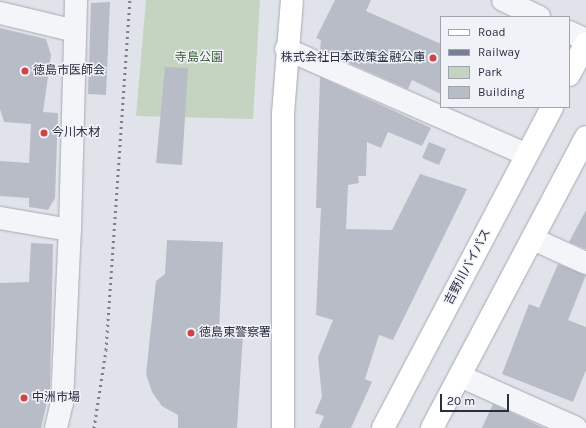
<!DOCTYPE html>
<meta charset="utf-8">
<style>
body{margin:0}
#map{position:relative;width:586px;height:428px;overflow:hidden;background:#e1e3ea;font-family:Karla,"Noto Sans JP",sans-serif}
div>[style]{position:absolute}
.green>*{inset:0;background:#c4d4c1}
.building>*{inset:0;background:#b8bcc7}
.roads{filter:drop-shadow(0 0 1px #a6a9b4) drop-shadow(0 0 1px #a6a9b4)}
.street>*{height:22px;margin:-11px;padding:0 11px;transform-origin:11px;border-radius:11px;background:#f4f5f8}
.secondary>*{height:22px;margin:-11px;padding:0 11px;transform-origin:11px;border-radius:11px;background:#fff}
.highway>*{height:22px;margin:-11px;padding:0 11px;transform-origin:11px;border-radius:11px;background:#fff}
.rail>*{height:3px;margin-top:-1.5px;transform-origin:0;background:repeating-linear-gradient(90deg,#7a8094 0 2px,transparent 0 6px)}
.dots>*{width:11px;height:11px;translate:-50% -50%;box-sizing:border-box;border:2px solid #f0f2f7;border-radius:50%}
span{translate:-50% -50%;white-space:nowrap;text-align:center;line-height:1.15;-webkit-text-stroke:3px #f0f2f7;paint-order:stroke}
.park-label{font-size:12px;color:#385e35}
.poi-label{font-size:12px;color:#292f42}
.right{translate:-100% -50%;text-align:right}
.left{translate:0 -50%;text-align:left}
.street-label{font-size:12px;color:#292f42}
.legend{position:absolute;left:440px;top:16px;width:130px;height:92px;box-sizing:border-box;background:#f0f2f7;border:1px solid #a0a4af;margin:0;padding:5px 7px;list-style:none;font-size:12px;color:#292f42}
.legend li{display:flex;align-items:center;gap:8px;height:20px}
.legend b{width:20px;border:1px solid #a0a4af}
.scale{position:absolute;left:440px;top:394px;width:69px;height:18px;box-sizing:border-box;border:2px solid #292f42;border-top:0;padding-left:5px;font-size:12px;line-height:14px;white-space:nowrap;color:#292f42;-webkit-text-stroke:3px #f0f2f7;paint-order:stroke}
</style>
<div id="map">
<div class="green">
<i style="clip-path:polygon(146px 0,260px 0,253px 119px,136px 116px)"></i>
</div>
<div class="building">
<i style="clip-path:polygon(335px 0,371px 0,366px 11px,441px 44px,441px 94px,412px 80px,408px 89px,320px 50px,321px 40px,316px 38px)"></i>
<i style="clip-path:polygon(110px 2px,106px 95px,88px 94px,91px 3px)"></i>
<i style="clip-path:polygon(0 28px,46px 39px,51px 55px,43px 112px,58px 113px,55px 198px,48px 210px,29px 207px,29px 198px,0 196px,0 161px,29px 163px,31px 124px,4px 122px,0 109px)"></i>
<i style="clip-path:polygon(165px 67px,188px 68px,182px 165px,156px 163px)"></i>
<i style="clip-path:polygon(320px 77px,431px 128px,422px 146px,388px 132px,381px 148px,367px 142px,366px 176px,358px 176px,359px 183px,348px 185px,346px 229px,392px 230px,420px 174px,467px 189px,393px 340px,379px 335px,365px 379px,372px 382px,351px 428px,319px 428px,324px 416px,315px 413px,322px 397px,318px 357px,333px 320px,316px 315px,321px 208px,316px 208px)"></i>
<i style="clip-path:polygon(429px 142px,446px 149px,439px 165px,422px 158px)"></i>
<i style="clip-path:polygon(586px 210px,586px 249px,569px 242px)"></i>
<i style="clip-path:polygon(167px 240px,223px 242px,219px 332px,243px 335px,237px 428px,178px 428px,178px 415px,162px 406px,152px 392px,146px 374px,156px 281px,165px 274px)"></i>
<i style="clip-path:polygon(31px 243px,53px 244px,50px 389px,41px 428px,0 428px,0 283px,29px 282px)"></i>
<i style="clip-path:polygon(558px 264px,586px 275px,568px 320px,586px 327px,586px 370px,573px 402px,502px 374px,529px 304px,539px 308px)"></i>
<i style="clip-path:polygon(493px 404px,506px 410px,544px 428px,482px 428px)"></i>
</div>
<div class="roads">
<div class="street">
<i style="left:503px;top:0;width:40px;rotate:25deg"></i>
<i style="left:0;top:13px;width:77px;rotate:13.5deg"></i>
<i style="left:569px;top:32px;width:19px;rotate:25deg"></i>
<i style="left:286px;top:49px;width:263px;rotate:23.7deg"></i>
<i style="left:0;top:218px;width:71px;rotate:9.7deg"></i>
<i style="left:533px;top:239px;width:58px;rotate:24.4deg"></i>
<i style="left:460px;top:376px;width:127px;rotate:24.1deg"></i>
<i style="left:56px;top:428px;width:26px;rotate:-77deg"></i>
<i style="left:62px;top:403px;width:173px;rotate:-87.4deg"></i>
<i style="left:70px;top:230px;width:230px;rotate:-88.5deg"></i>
</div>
<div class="secondary">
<i style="left:283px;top:428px;width:314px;rotate:-90deg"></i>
<i style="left:283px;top:114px;width:114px;rotate:-85.5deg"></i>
</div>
<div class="highway">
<i style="left:569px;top:75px;width:36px;rotate:-62deg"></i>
<i style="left:383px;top:428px;width:363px;rotate:-62.2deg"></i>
<i style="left:432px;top:428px;width:329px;rotate:-62.1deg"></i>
</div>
</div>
<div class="rail">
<i style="left:94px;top:428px;width:79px;rotate:-81.3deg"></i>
<i style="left:106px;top:350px;width:351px;rotate:-86.1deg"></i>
</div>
<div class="dots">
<i style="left:433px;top:58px;background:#d24347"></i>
<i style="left:25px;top:71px;background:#d24347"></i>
<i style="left:44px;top:133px;background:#d24347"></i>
<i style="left:191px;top:333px;background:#d24347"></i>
<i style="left:24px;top:398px;background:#d24347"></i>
</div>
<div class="park-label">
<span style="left:199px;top:58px">寺島公園</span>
</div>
<div class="poi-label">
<span class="right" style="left:425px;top:58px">株式会社日本政策金融公庫</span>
<span class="left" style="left:33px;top:71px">徳島市医師会</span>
<span class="left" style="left:52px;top:133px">今川木材</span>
<span class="left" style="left:199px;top:333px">徳島東警察署</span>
<span class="left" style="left:32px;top:398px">中洲市場</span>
</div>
<div class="street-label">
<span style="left:468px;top:267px;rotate:-62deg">吉野川バイパス</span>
</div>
<ul class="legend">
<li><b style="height:5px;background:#fff"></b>Road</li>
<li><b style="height:5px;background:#7a8094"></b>Railway</li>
<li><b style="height:11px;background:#c4d4c1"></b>Park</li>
<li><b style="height:11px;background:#b8bcc7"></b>Building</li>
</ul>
<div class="scale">20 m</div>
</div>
